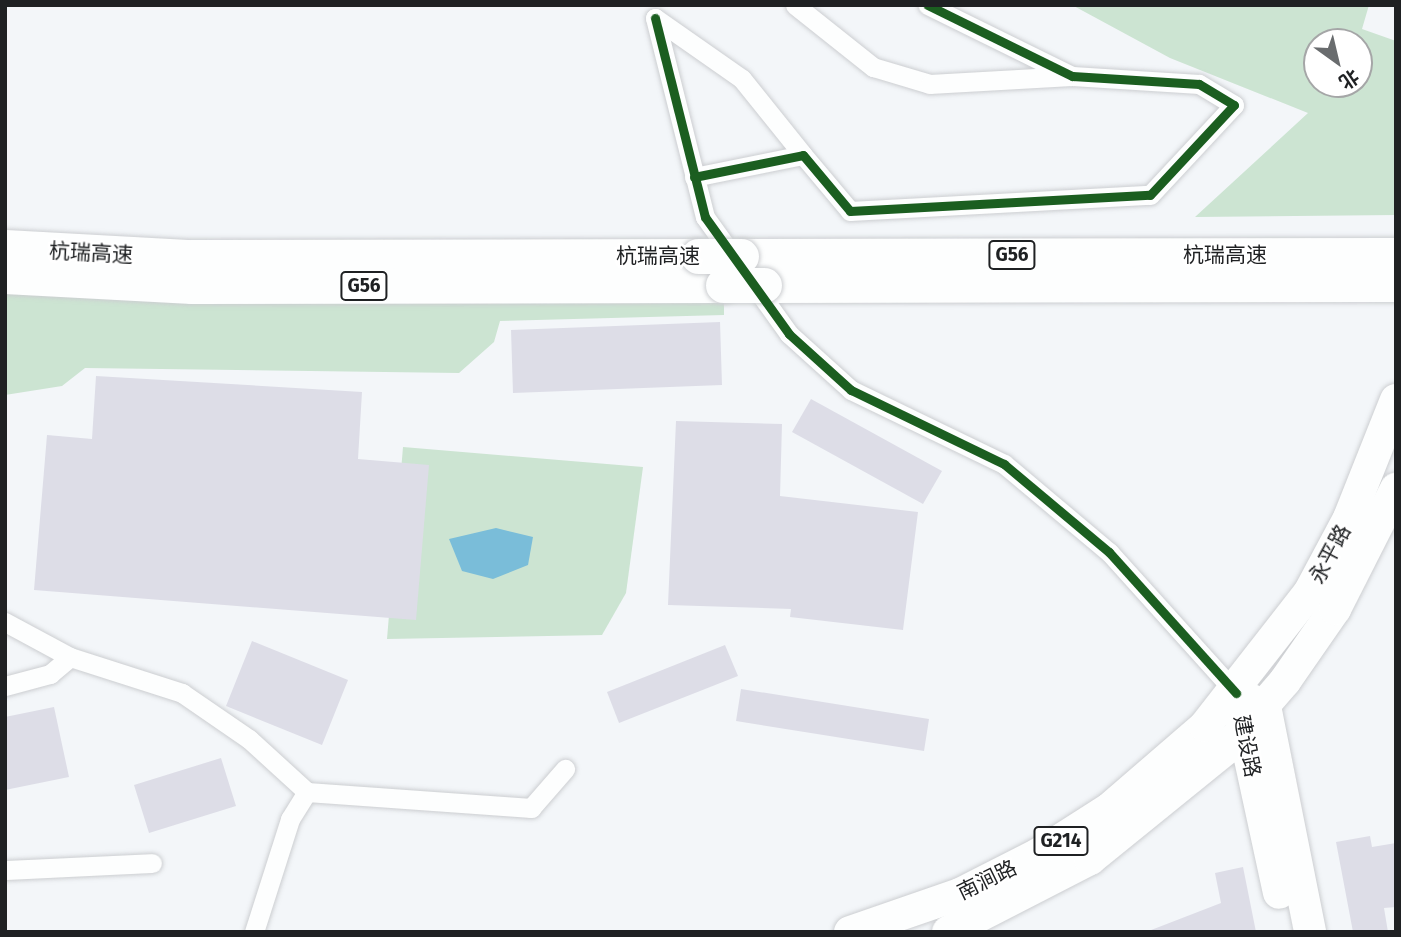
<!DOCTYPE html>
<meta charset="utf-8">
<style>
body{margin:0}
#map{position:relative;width:1401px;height:937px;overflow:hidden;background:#f3f6f9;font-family:"Fira Sans","Noto Sans SC",sans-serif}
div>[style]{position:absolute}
.green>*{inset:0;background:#cce4d2}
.water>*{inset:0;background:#7abdd9}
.building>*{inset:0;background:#dddde7}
.roads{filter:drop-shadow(0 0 2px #ccced1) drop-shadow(0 0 2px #ccced1)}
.minor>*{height:19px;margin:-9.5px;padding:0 9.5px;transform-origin:9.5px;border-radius:9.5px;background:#fdfefe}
.primary>*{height:32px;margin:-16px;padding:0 16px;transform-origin:16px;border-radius:16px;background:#fdfefe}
.trunk>*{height:32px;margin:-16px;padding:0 16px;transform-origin:16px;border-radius:16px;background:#fdfefe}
.motorway>*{height:35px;margin:-17.5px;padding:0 17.5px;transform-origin:17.5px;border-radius:17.5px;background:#fdfefe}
.bridges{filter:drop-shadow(0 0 2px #ccced1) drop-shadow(0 0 2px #ccced1)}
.motorway-bridge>*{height:35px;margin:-17.5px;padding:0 17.5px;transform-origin:17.5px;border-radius:17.5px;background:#fdfefe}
.cycleway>*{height:9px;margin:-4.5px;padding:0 4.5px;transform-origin:4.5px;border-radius:4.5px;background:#1b5e20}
span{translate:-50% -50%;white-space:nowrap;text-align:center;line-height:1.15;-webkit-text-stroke:5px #fff;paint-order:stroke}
.shield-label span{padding:2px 5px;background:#fff;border:2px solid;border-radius:5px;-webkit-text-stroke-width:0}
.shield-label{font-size:19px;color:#1f2123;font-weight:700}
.street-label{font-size:21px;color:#1f2123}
.frame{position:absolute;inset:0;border:7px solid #1f2123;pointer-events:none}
.north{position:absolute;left:1303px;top:28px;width:70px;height:70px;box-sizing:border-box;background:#fff;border:2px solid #a5a6a7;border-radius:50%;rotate:146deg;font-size:19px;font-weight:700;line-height:28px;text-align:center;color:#1f2123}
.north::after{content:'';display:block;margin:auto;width:24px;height:32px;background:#696c6e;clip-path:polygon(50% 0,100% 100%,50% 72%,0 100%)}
</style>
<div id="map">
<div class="green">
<i style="clip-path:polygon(evenodd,1072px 5px,1369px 5px,1362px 29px,1396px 41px,1396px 215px,1195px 217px,1308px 113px,1170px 58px,1072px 5px,1317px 42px,1359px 42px,1359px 84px,1317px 84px,1317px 42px)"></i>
<i style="clip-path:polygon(5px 286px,724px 298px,724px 315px,500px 321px,494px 342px,459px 373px,85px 368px,62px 386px,5px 395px)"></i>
<i style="clip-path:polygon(403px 447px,643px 467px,626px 593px,602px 635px,387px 639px)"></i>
</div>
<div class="water">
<i style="clip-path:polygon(496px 528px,533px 537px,528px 565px,493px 579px,462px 571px,449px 539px)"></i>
</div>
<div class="building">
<i style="clip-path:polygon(720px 322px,722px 385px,513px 393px,511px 330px)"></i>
<i style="clip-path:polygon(96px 376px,362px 392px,358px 459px,429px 465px,416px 620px,34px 590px,47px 435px,92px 439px)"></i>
<i style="clip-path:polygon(811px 399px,942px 471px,923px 504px,792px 432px)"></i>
<i style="clip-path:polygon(676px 421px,782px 424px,780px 496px,918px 512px,903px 630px,790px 617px,791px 609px,668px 605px)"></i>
<i style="clip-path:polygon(252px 641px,348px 680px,322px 745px,226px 706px)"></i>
<i style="clip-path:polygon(725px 645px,738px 676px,619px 723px,607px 692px)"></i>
<i style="clip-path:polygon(741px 689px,929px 719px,924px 751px,736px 721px)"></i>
<i style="clip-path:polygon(54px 707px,69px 777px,5px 790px,5px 717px)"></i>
<i style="clip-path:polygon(221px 758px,236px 806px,149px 833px,134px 785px)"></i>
<i style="clip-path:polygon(1370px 836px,1372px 847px,1396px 843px,1396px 907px,1384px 908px,1388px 932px,1353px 932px,1336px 842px)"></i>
<i style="clip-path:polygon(1243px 867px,1256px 932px,1146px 932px,1221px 903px,1215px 873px)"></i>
</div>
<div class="roads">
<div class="minor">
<i style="left:795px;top:5px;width:100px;rotate:38.5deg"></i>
<i style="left:873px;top:67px;width:59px;rotate:16.6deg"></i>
<i style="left:930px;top:84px;width:141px;rotate:-3.2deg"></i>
<i style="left:655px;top:18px;width:205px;rotate:75.9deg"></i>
<i style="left:705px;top:217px;width:144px;rotate:54.3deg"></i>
<i style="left:789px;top:334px;width:84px;rotate:42.1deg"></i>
<i style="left:851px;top:390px;width:170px;rotate:25.8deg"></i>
<i style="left:1004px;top:464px;width:137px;rotate:40deg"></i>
<i style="left:1109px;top:552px;width:190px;rotate:48deg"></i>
<i style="left:655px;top:18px;width:106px;rotate:35deg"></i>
<i style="left:742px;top:79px;width:97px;rotate:51.2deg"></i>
<i style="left:694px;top:177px;width:111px;rotate:-11.4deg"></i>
<i style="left:803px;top:155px;width:73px;rotate:50deg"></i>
<i style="left:850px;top:211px;width:300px;rotate:-3.1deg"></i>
<i style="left:1150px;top:195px;width:123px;rotate:-47deg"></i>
<i style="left:1234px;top:105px;width:41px;rotate:-149deg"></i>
<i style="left:1199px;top:84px;width:127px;rotate:-176.4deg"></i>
<i style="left:1072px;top:76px;width:161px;rotate:-153.8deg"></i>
<i style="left:5px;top:622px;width:74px;rotate:28.3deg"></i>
<i style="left:70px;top:657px;width:118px;rotate:17.8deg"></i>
<i style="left:182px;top:693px;width:81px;rotate:34.5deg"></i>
<i style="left:249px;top:739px;width:79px;rotate:42.4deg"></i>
<i style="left:307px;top:792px;width:225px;rotate:4.1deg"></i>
<i style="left:531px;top:808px;width:52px;rotate:-48.9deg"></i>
<i style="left:5px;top:686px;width:47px;rotate:-14.9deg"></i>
<i style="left:50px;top:674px;width:26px;rotate:-40deg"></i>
<i style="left:5px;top:870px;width:147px;rotate:-2.7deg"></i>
<i style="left:254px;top:932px;width:119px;rotate:-72.3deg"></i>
<i style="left:290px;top:819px;width:32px;rotate:-58deg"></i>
</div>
<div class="primary">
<i style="left:1236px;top:693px;width:32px;rotate:24deg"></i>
<i style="left:1265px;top:706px;width:230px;rotate:78.7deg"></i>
<i style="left:1239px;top:708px;width:189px;rotate:77.8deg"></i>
</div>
<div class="trunk">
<i style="left:850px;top:932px;width:116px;rotate:-19.1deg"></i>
<i style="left:960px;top:894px;width:86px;rotate:-26.9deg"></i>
<i style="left:1037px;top:855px;width:85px;rotate:-32.6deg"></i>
<i style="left:1109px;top:809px;width:127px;rotate:-40.8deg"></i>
<i style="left:1205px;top:726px;width:169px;rotate:-52deg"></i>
<i style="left:1309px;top:593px;width:85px;rotate:-61.9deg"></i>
<i style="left:1349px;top:518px;width:127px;rotate:-68.3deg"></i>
<i style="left:948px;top:932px;width:160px;rotate:-27.2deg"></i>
<i style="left:1090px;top:859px;width:176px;rotate:-39deg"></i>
<i style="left:1227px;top:748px;width:89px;rotate:-49.1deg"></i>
<i style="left:1285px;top:681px;width:88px;rotate:-55.2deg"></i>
<i style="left:1335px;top:609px;width:135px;rotate:-63.1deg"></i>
</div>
<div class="motorway">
<i style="left:5px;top:247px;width:187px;rotate:3.1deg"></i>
<i style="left:192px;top:257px;width:506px;rotate:-0.11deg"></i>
<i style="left:741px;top:256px;width:655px;rotate:-0.09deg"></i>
<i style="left:5px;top:276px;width:187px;rotate:3.1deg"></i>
<i style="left:192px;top:286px;width:531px;rotate:-0.11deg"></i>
<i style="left:764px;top:285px;width:632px;rotate:-0.09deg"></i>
</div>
</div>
<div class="bridges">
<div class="motorway-bridge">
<i style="left:698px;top:256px;width:43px"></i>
<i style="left:723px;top:285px;width:41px"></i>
</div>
</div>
<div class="cycleway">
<i style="left:655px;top:18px;width:205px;rotate:75.9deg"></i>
<i style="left:705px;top:217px;width:144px;rotate:54.3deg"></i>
<i style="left:789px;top:334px;width:84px;rotate:42.1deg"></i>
<i style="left:851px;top:390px;width:170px;rotate:25.8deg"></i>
<i style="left:1004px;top:464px;width:137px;rotate:40deg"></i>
<i style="left:1109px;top:552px;width:190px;rotate:48deg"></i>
<i style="left:694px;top:177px;width:111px;rotate:-11.4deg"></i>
<i style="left:803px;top:155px;width:73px;rotate:50deg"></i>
<i style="left:850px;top:211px;width:300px;rotate:-3.1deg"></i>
<i style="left:1150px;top:195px;width:123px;rotate:-47deg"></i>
<i style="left:1234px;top:105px;width:41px;rotate:-149deg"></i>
<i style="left:1199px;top:84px;width:127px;rotate:-176.4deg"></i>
<i style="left:1072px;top:76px;width:161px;rotate:-153.8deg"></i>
</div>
<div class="shield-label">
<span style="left:1012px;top:255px">G56</span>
<span style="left:364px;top:286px">G56</span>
<span style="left:1061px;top:841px">G214</span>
</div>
<div class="street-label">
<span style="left:91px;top:253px;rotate:3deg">杭瑞高速</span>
<span style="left:1225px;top:255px">杭瑞高速</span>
<span style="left:658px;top:256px">杭瑞高速</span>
<span style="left:1330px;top:554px;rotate:-62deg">永平路</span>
<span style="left:1247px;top:746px;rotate:79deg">建设路</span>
<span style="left:987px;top:880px;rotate:-26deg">南涧路</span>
</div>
<div class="frame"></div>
<div class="north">北</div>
</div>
